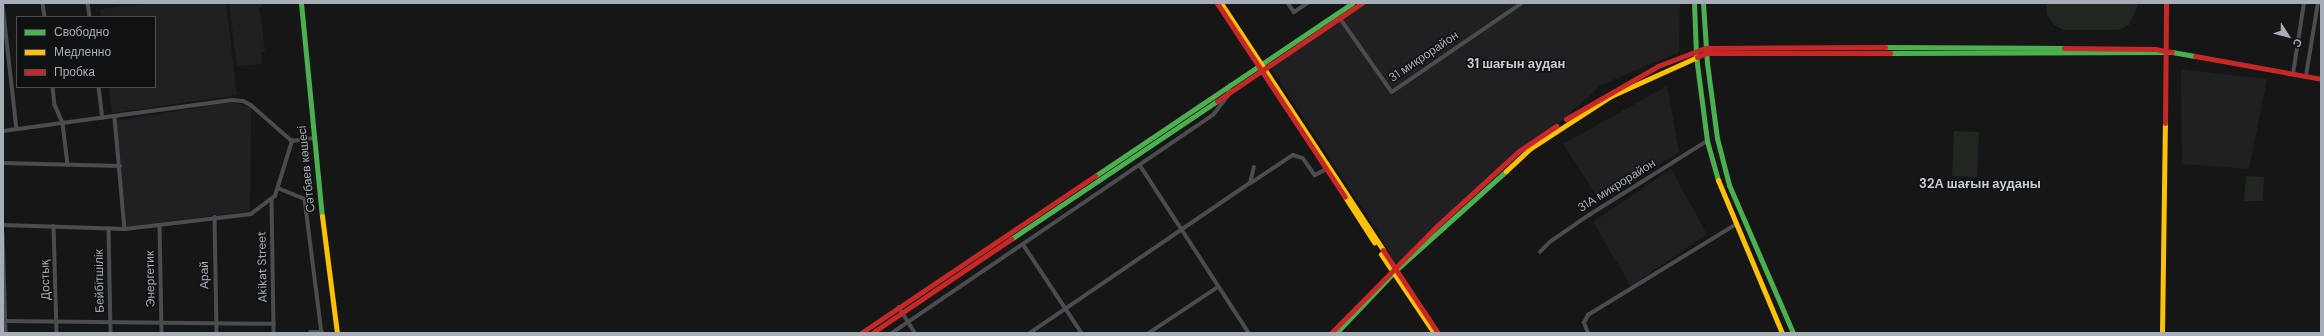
<!DOCTYPE html>
<meta charset="utf-8">
<style>
body{margin:0}
#map{position:relative;width:2324px;height:336px;overflow:hidden;background:#161616;font-family:"DM Sans",sans-serif}
div>[style]{position:absolute}
.built>*{inset:0;background:#202022}
.green>*{inset:0;background:#202720}
.street>*{height:3.5px;margin:-1.75px;padding:0 1.75px;transform-origin:1.75px;border-radius:1.75px;background:#4a4c4f}
.fast>*{height:5px;margin:-2.5px;padding:0 2.5px;transform-origin:2.5px;border-radius:2.5px;background:#4caf50}
.slow>*{height:5px;margin:-2.5px;padding:0 2.5px;transform-origin:2.5px;border-radius:2.5px;background:#ffc107}
.jam>*{height:5px;margin:-2.5px;padding:0 2.5px;transform-origin:2.5px;border-radius:2.5px;background:#c62828}
span{translate:-50% -50%;white-space:nowrap;text-align:center;line-height:1.15;-webkit-text-stroke:3px #101112;paint-order:stroke}
.street-label{font-size:12px;color:#a7aeb7}
.neighbourhood-label{font-size:13px;color:#c8ccd3;font-weight:700}
.frame{position:absolute;inset:0;border:4px solid #a7aeb7;pointer-events:none}
.legend{position:absolute;left:16px;top:16px;width:140px;height:72px;box-sizing:border-box;background:#101112;border:1px solid #4c5054;margin:0;padding:5px 7px;list-style:none;font-size:12px;color:#a7aeb7}
.legend li{display:flex;align-items:center;gap:8px;height:20px}
.legend b{width:20px;border:1px solid #4c5054}
.north{position:absolute;left:2268px;top:16px;width:40px;height:40px;-webkit-text-stroke:3px #101112;paint-order:stroke;rotate:126deg;font-size:11px;font-weight:700;line-height:16px;text-align:center;color:#a7aeb7}
.north::after{content:'';display:block;margin:auto;width:14px;height:18px;background:#a7aeb7;clip-path:polygon(50% 0,100% 100%,50% 72%,0 100%)}
</style>
<div id="map">
<div class="built">
<i style="clip-path:polygon(155px 3px,226px 3px,237px 95px,112px 113px,109px 87px,155px 87px,155px 17px,101px 17px,100px 9px)"></i>
<i style="clip-path:polygon(229px 3px,262px 3px,262px 7px,259px 7px,265px 52px,261px 52px,262px 64px,237px 66px)"></i>
<i style="clip-path:polygon(1364px 3px,1680px 3px,1679px 52px,1601px 85px,1398px 269px,1376px 229px,1269px 65px)"></i>
<i style="clip-path:polygon(2181px 69px,2267px 79px,2249px 169px,2182px 164px)"></i>
<i style="clip-path:polygon(1667px 86px,1679px 152px,1600px 201px,1563px 144px)"></i>
<i style="clip-path:polygon(232px 102px,251px 108px,250px 211px,125px 227px,116px 121px)"></i>
<i style="clip-path:polygon(1671px 169px,1707px 234px,1631px 286px,1593px 222px)"></i>
</div>
<div class="green">
<i style="clip-path:polygon(2046px 3px,2137px 3px,2138px 5px,2129px 25px,2119px 30px,2064px 30px,2054px 25px,2047px 15px)"></i>
<i style="clip-path:polygon(1954px 131px,1979px 132px,1977px 177px,1952px 176px)"></i>
<i style="clip-path:polygon(2246px 176px,2264px 177px,2263px 201px,2244px 201px)"></i>
</div>
<div class="street">
<i style="left:43px;top:3px;width:14px;rotate:82deg"></i>
<i style="left:88px;top:3px;width:14px;rotate:82deg"></i>
<i style="left:1288px;top:3px;width:11px;rotate:56deg"></i>
<i style="left:1294px;top:12px;width:17px;rotate:-33deg"></i>
<i style="left:3px;top:5px;width:125px;rotate:83.6deg"></i>
<i style="left:1340px;top:18px;width:90px;rotate:54.9deg"></i>
<i style="left:1392px;top:92px;width:158px;rotate:-34.4deg"></i>
<i style="left:2293px;top:74px;width:72px;rotate:-81.2deg"></i>
<i style="left:2306px;top:76px;width:74px;rotate:-80.7deg"></i>
<i style="left:53px;top:87px;width:18px;rotate:84deg"></i>
<i style="left:55px;top:105px;width:20px;rotate:66deg"></i>
<i style="left:63px;top:123px;width:42px;rotate:83.2deg"></i>
<i style="left:99px;top:87px;width:31px;rotate:83deg"></i>
<i style="left:115px;top:118px;width:111px;rotate:84.9deg"></i>
<i style="left:3px;top:131px;width:231px;rotate:-7.7deg"></i>
<i style="left:232px;top:100px;width:11px;rotate:5deg"></i>
<i style="left:243px;top:101px;width:9px;rotate:27deg"></i>
<i style="left:251px;top:105px;width:55px;rotate:41.3deg"></i>
<i style="left:292px;top:141px;width:21px;rotate:-8deg"></i>
<i style="left:3px;top:163px;width:117px;rotate:1.5deg"></i>
<i style="left:1140px;top:165px;width:200px;rotate:57deg"></i>
<i style="left:1251px;top:183px;width:50px;rotate:-33.7deg"></i>
<i style="left:1293px;top:155px;width:10px;rotate:17deg"></i>
<i style="left:1303px;top:158px;width:21px;rotate:55deg"></i>
<i style="left:1315px;top:175px;width:13px;rotate:-27deg"></i>
<i style="left:278px;top:188px;width:29px;rotate:22deg"></i>
<i style="left:305px;top:199px;width:135px;rotate:82.8deg"></i>
<i style="left:272px;top:200px;width:133px;rotate:89.1deg"></i>
<i style="left:215px;top:217px;width:116px;rotate:89deg"></i>
<i style="left:3px;top:225px;width:122px;rotate:1.9deg"></i>
<i style="left:125px;top:229px;width:127px;rotate:-6.8deg"></i>
<i style="left:251px;top:214px;width:30px;rotate:-37deg"></i>
<i style="left:275px;top:196px;width:58px;rotate:-72.8deg"></i>
<i style="left:160px;top:225px;width:108px;rotate:88.9deg"></i>
<i style="left:54px;top:226px;width:107px;rotate:88.4deg"></i>
<i style="left:109px;top:228px;width:105px;rotate:88.9deg"></i>
<i style="left:3px;top:233px;width:100px;rotate:88.3deg"></i>
<i style="left:1023px;top:244px;width:107px;rotate:56.5deg"></i>
<i style="left:1540px;top:252px;width:14px;rotate:-45deg"></i>
<i style="left:1550px;top:242px;width:47px;rotate:-34.7deg"></i>
<i style="left:1589px;top:215px;width:139px;rotate:-32.1deg"></i>
<i style="left:899px;top:307px;width:31px;rotate:58deg"></i>
<i style="left:3px;top:321px;width:271px;rotate:0.6deg"></i>
<i style="left:310px;top:332px;width:12px"></i>
<i style="left:892px;top:333px;width:388px;rotate:-34.2deg"></i>
<i style="left:1213px;top:115px;width:24px;rotate:-52deg"></i>
<i style="left:1228px;top:96px;width:11px;rotate:-80deg"></i>
<i style="left:1030px;top:333px;width:266px;rotate:-34.3deg"></i>
<i style="left:1250px;top:183px;width:16px;rotate:-76deg"></i>
<i style="left:1149px;top:333px;width:83px;rotate:-33.7deg"></i>
<i style="left:1588px;top:333px;width:11px;rotate:-112deg"></i>
<i style="left:1584px;top:323px;width:9px;rotate:-63deg"></i>
<i style="left:1588px;top:315px;width:172px;rotate:-31.5deg"></i>
</div>
<div class="fast">
<i style="left:301px;top:3px;width:214px;rotate:84.4deg"></i>
<i style="left:1694px;top:3px;width:53px;rotate:87.8deg"></i>
<i style="left:1696px;top:56px;width:86px;rotate:82.6deg"></i>
<i style="left:1707px;top:141px;width:41px;rotate:74.2deg"></i>
<i style="left:1703px;top:3px;width:60px;rotate:86.2deg"></i>
<i style="left:1707px;top:63px;width:76px;rotate:82.4deg"></i>
<i style="left:1717px;top:138px;width:49px;rotate:75.7deg"></i>
<i style="left:1729px;top:185px;width:161px;rotate:66.6deg"></i>
<i style="left:1885px;top:47px;width:179px;rotate:0.3deg"></i>
<i style="left:1890px;top:53px;width:282px;rotate:-0.2deg"></i>
<i style="left:2172px;top:52px;width:23px;rotate:10deg"></i>
<i style="left:1095px;top:176px;width:310px;rotate:-33.9deg"></i>
<i style="left:1011px;top:239px;width:248px;rotate:-33.8deg"></i>
<i style="left:1336px;top:333px;width:86px;rotate:-46.4deg"></i>
<i style="left:1395px;top:271px;width:149px;rotate:-42deg"></i>
</div>
<div class="slow">
<i style="left:1221px;top:3px;width:295px;rotate:56.7deg"></i>
<i style="left:1506px;top:171px;width:34px;rotate:-43deg"></i>
<i style="left:1531px;top:148px;width:95px;rotate:-33deg"></i>
<i style="left:1611px;top:96px;width:94px;rotate:-24.4deg"></i>
<i style="left:1718px;top:180px;width:166px;rotate:67.3deg"></i>
<i style="left:1345px;top:197px;width:54px;rotate:57.2deg"></i>
<i style="left:322px;top:216px;width:118px;rotate:82.7deg"></i>
<i style="left:1381px;top:254px;width:95px;rotate:56.1deg"></i>
<i style="left:2162px;top:333px;width:210px;rotate:-89.2deg"></i>
</div>
<div class="jam">
<i style="left:1217px;top:3px;width:232px;rotate:56.6deg"></i>
<i style="left:2064px;top:48px;width:91px;rotate:0.6deg"></i>
<i style="left:2155px;top:49px;width:17px;rotate:10deg"></i>
<i style="left:2195px;top:56px;width:128px;rotate:10.3deg"></i>
<i style="left:1697px;top:57px;width:10px;rotate:-24deg"></i>
<i style="left:1706px;top:53px;width:184px"></i>
<i style="left:1217px;top:101px;width:175px;rotate:-34.1deg"></i>
<i style="left:1566px;top:119px;width:106px;rotate:-29.9deg"></i>
<i style="left:1658px;top:66px;width:50px;rotate:-21deg"></i>
<i style="left:1705px;top:48px;width:180px;rotate:-0.3deg"></i>
<i style="left:2165px;top:123px;width:120px;rotate:-89.5deg"></i>
<i style="left:1383px;top:250px;width:100px;rotate:56.5deg"></i>
<i style="left:861px;top:333px;width:282px;rotate:-33.9deg"></i>
<i style="left:872px;top:333px;width:168px;rotate:-34.1deg"></i>
<i style="left:1331px;top:333px;width:153px;rotate:-45.3deg"></i>
<i style="left:1439px;top:224px;width:108px;rotate:-42.4deg"></i>
<i style="left:1519px;top:151px;width:45px;rotate:-34deg"></i>
</div>
<div class="street-label">
<span style="left:1424px;top:57px;rotate:-34deg">31 микрорайон</span>
<span style="left:307px;top:169px;rotate:-96deg">Сәтбаев көшесі</span>
<span style="left:1617px;top:186px;rotate:-32deg">31А микрорайон</span>
<span style="left:263px;top:267px;rotate:-91deg">Akikat Street</span>
<span style="left:205px;top:275px;rotate:-91deg">Арай</span>
<span style="left:151px;top:279px;rotate:-91deg">Энергетик</span>
<span style="left:46px;top:280px;rotate:-92deg">Достық</span>
<span style="left:100px;top:281px;rotate:-91deg">Бейбітшілік</span>
</div>
<div class="neighbourhood-label">
<span style="left:1516px;top:64px">31 шағын аудан</span>
<span style="left:1980px;top:184px">32А шағын ауданы</span>
</div>
<div class="frame"></div>
<ul class="legend">
<li><b style="height:5px;background:#4caf50"></b>Свободно</li>
<li><b style="height:5px;background:#ffc107"></b>Медленно</li>
<li><b style="height:5px;background:#c62828"></b>Пробка</li>
</ul>
<div class="north">С</div>
</div>
